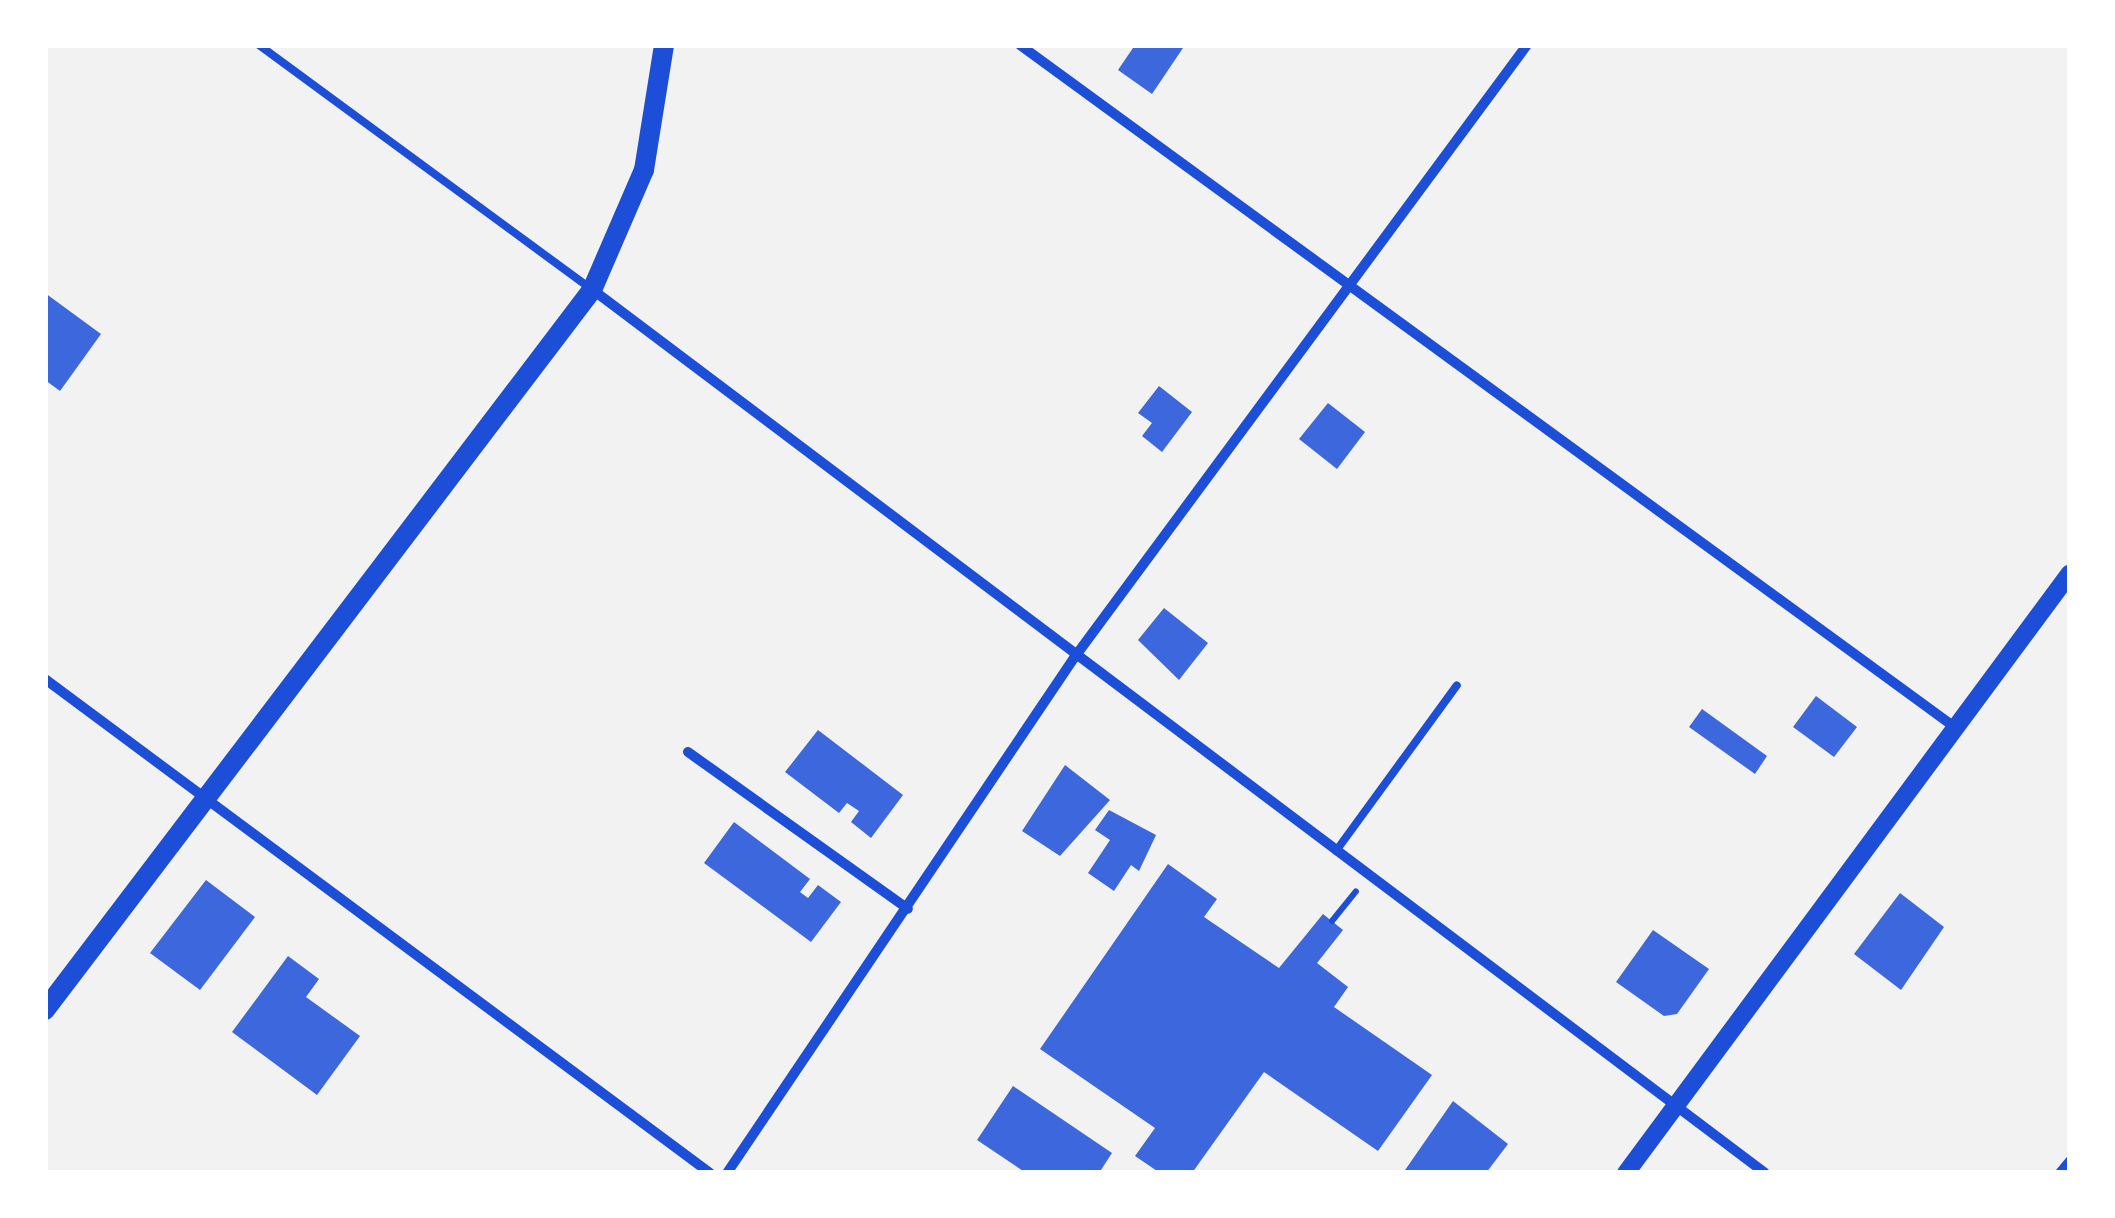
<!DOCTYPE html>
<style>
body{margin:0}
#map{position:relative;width:2115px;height:1218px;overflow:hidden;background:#f2f2f2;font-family:Inter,sans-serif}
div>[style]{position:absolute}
.building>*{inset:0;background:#3d67dc}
.path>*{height:6px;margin:-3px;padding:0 3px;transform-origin:3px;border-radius:3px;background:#1d4ed8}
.service>*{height:8px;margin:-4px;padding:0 4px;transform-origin:4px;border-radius:4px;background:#1d4ed8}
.minor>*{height:10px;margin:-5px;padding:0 5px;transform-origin:5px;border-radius:5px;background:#1d4ed8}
.tertiary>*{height:18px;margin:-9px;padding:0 9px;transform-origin:9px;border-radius:9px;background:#1d4ed8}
.secondary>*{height:20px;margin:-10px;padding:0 10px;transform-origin:10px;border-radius:10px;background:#1d4ed8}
span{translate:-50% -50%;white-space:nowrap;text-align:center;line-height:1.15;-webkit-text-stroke:10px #fff;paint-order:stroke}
.frame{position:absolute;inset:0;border:48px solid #fff;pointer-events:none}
</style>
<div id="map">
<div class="building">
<i style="clip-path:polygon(1135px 45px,1185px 45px,1152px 94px,1118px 70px)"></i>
<i style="clip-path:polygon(45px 293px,101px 334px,60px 391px,45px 380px)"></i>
<i style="clip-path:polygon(1159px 386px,1192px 412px,1162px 452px,1142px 436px,1152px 423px,1138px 413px)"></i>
<i style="clip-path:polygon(1328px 403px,1365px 432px,1337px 469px,1299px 439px)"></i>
<i style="clip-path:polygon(1164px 608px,1208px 643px,1179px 680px,1138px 640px)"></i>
<i style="clip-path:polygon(1816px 696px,1857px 727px,1834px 757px,1793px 727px)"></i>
<i style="clip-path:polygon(1702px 709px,1767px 756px,1755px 774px,1689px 727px)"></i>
<i style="clip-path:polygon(818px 730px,903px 795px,871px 838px,851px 822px,859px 811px,847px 803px,839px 813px,785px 772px)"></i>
<i style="clip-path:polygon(1065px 765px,1110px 800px,1060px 856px,1022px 831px)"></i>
<i style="clip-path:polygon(1109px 810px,1156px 835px,1139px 871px,1131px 865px,1114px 891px,1088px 873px,1110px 840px,1095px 830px)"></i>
<i style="clip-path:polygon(734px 822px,810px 879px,800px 892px,808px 898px,818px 885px,841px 902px,811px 942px,704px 863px)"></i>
<i style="clip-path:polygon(1168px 864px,1217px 899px,1204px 917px,1279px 968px,1323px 914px,1343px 930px,1317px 963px,1348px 987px,1334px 1007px,1432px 1075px,1378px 1151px,1264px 1072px,1192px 1173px,1160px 1173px,1135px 1156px,1155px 1128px,1040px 1049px)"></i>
<i style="clip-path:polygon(206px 880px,255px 917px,200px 990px,150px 953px)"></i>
<i style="clip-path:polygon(1900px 893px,1944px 927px,1901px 990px,1854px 954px)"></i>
<i style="clip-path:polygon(1653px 930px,1709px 969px,1677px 1014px,1664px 1016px,1616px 982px)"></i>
<i style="clip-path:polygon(288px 956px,319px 979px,306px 997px,360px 1036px,317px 1095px,232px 1032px)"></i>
<i style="clip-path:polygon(1013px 1086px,1112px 1153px,1099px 1173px,1026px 1173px,977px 1140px)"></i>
<i style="clip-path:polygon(1453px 1101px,1508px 1144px,1486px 1173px,1403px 1173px)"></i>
</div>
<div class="path">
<i style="left:1332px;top:921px;width:38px;rotate:-51deg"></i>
</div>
<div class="service">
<i style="left:259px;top:45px;width:411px;rotate:36.3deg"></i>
<i style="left:1336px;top:851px;width:205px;rotate:-53.9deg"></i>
</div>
<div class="minor">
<i style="left:1020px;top:45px;width:1159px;rotate:36.12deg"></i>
<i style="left:593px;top:290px;width:1467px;rotate:36.99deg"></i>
<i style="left:45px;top:679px;width:828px;rotate:36.61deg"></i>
<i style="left:688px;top:752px;width:270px;rotate:35.5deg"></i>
<i style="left:727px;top:1173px;width:621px;rotate:-56.03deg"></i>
<i style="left:1074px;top:658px;width:762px;rotate:-53.54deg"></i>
<i style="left:2060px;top:1173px;width:16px;rotate:-50deg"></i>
</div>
<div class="tertiary">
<i style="left:1626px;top:1173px;width:746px;rotate:-53.5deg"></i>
</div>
<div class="secondary">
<i style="left:45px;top:1010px;width:904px;rotate:-52.78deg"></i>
<i style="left:592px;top:290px;width:131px;rotate:-66.6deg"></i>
<i style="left:644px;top:170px;width:127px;rotate:-80.9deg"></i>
</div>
<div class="frame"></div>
</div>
